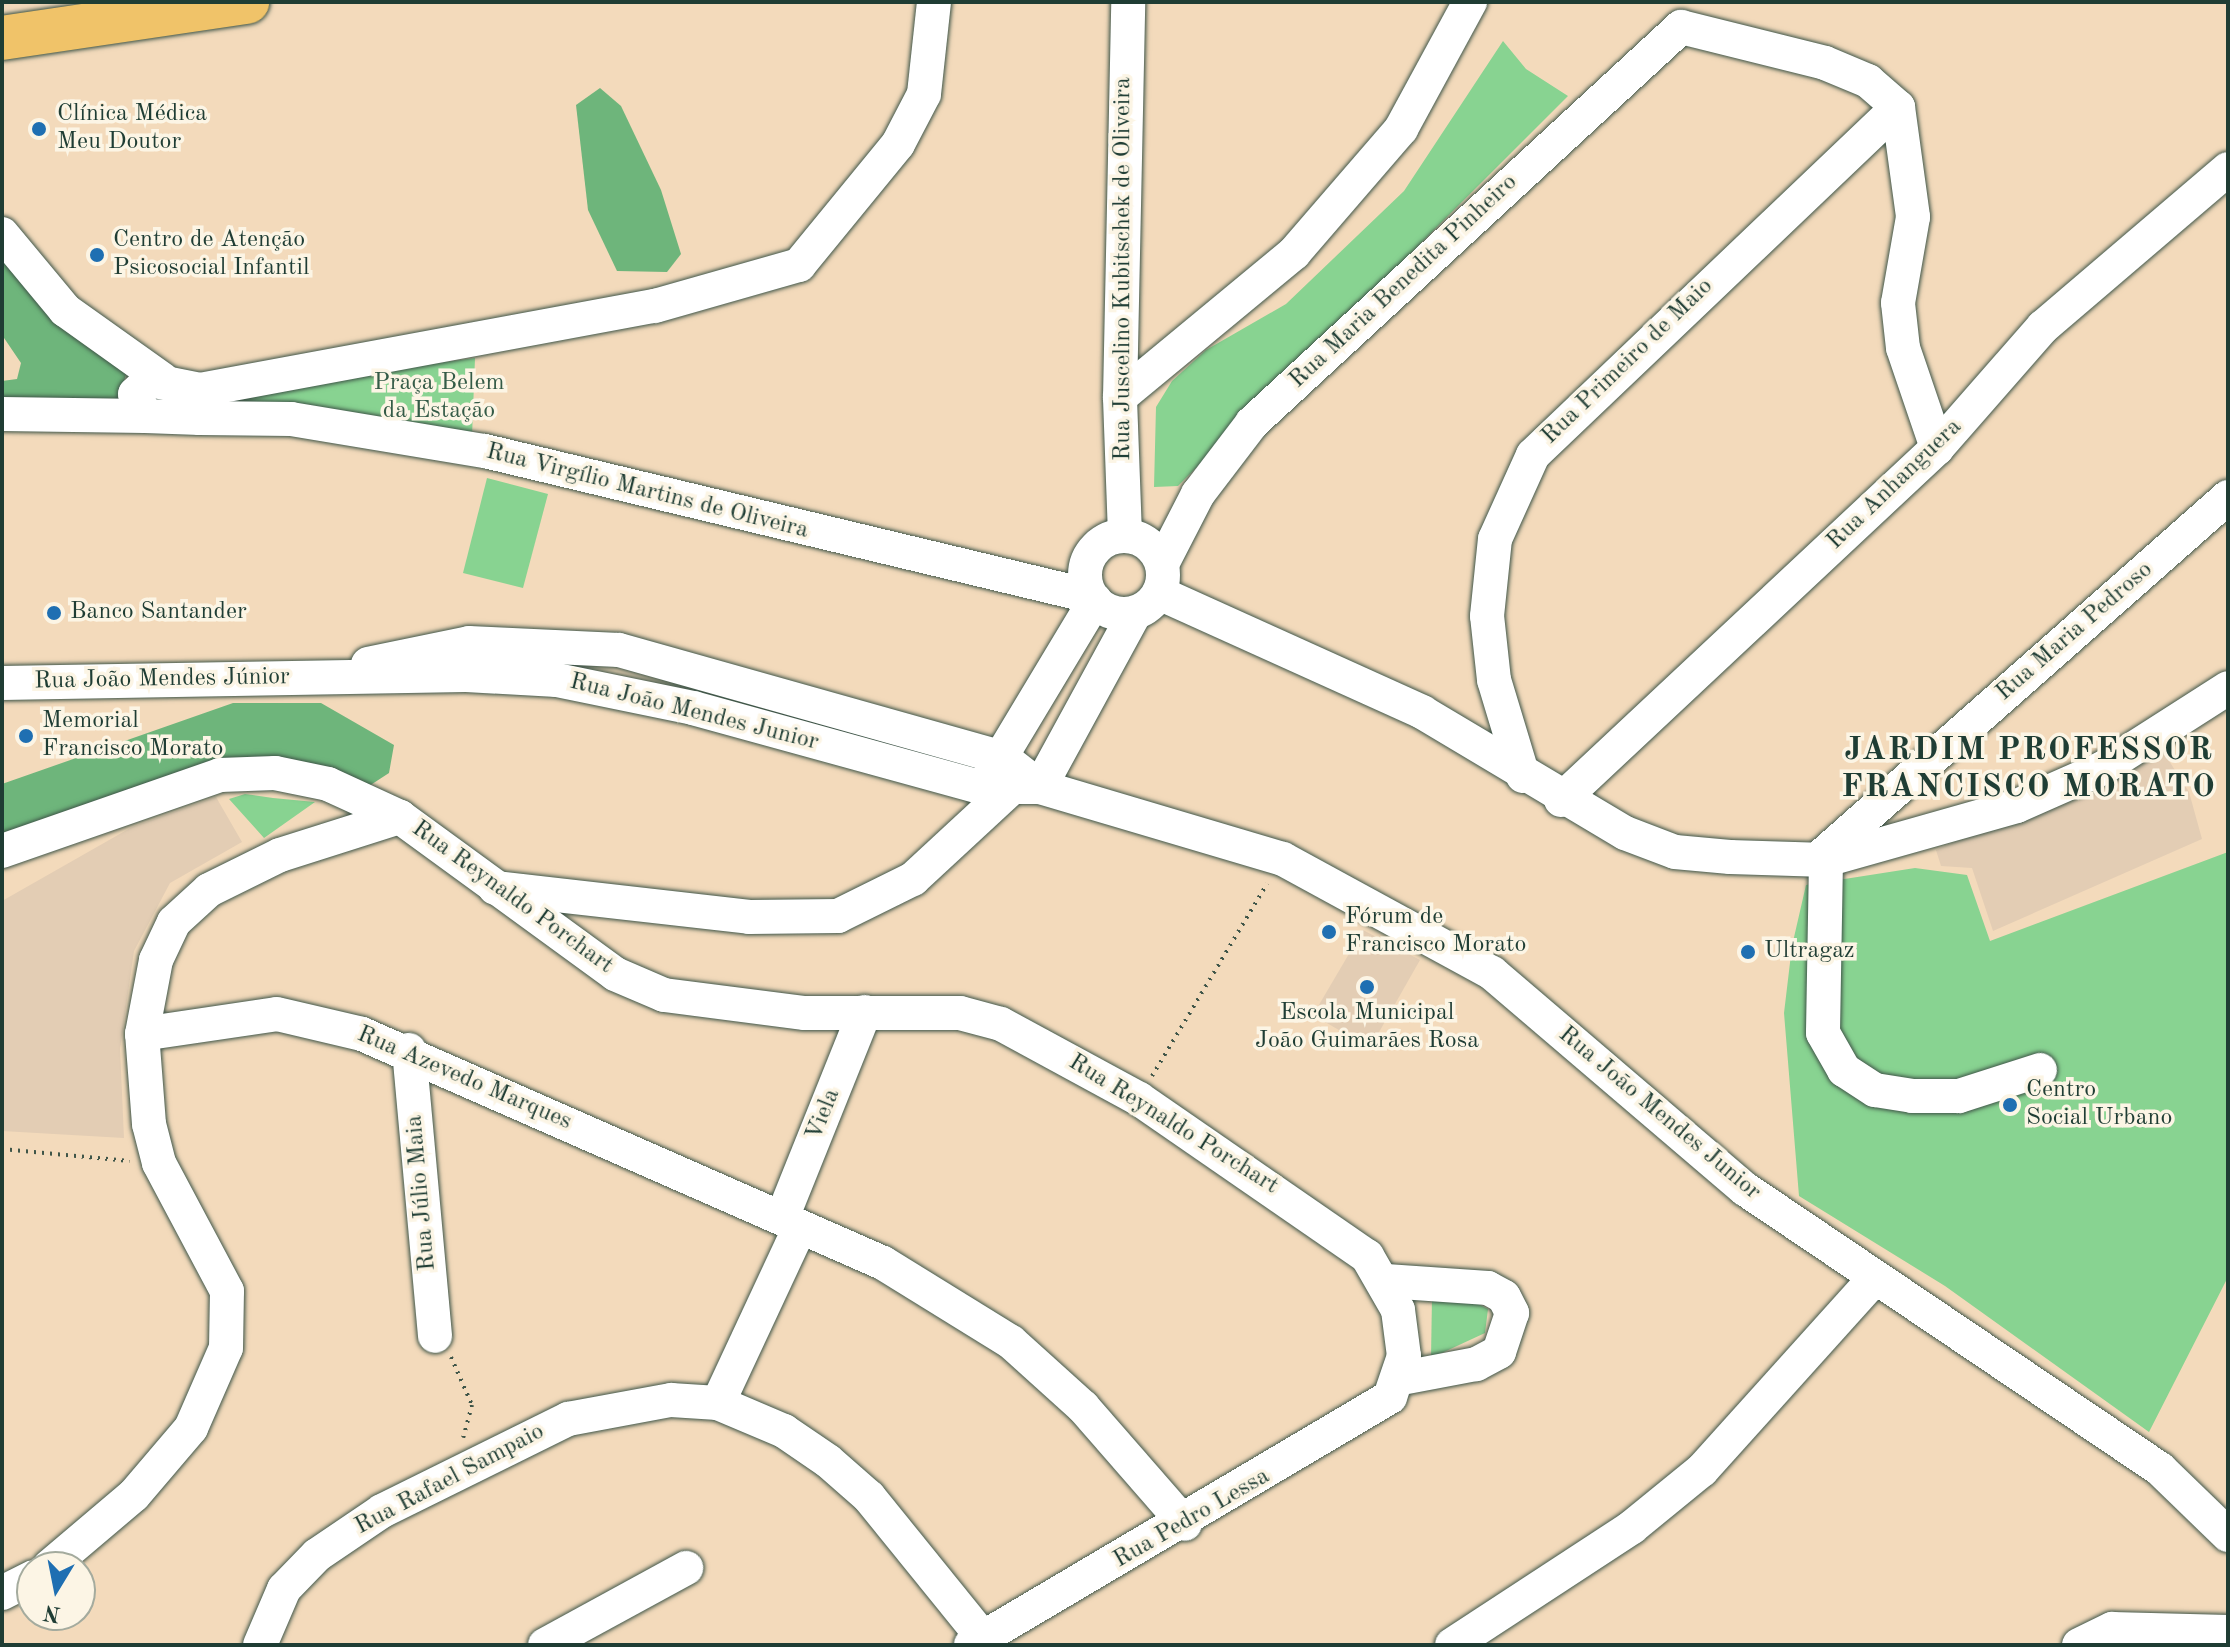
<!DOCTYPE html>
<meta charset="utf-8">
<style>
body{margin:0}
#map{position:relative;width:2230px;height:1647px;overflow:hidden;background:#f3dabb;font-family:"Old Standard TT",serif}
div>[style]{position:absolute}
.built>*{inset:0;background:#e3cdb4}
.green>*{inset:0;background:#88d391}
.forest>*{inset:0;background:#6eb57b}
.path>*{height:4px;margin-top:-2px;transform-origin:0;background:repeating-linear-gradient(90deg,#3f5548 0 2px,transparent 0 8px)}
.roads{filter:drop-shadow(0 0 2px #3f5548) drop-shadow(0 0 2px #3f5548)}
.minor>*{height:34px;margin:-17px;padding:0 17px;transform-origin:17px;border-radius:17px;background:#fff}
.minor>.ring{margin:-17px;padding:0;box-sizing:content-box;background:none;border:34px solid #fff;border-radius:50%}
.major>*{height:44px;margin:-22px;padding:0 22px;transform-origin:22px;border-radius:22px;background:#f0c369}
.dots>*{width:22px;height:22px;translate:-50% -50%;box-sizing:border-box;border:4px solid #fcf5e5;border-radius:50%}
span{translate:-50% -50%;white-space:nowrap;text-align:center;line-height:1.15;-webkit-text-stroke:7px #fcf5e5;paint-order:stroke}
.poi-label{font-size:24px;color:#1f3d34}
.left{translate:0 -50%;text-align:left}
.street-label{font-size:24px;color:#1f3d34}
.park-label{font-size:24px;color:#345b47}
.district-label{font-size:32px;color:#1f3d34;font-weight:700;letter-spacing:2px}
.frame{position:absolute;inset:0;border:4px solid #1f3d34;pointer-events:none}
.north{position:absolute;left:16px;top:1551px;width:80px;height:80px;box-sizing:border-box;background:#fcf5e5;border:2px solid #a4ab9e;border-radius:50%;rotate:190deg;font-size:22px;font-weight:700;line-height:32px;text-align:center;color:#1f3d34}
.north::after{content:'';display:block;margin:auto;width:28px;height:36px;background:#1f6fb2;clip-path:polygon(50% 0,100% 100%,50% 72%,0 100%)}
</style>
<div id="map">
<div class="built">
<i style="clip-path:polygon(2164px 753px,2189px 792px,2202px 839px,1993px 931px,1972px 868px,1941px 866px,1936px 850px)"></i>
<i style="clip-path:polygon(216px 797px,242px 842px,170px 883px,134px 951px,120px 1049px,124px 1138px,2px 1131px,2px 901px,132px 827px)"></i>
<i style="clip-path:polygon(1363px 930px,1420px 960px,1370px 1048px,1313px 1015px)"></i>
</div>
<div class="green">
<i style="clip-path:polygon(1503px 41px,1526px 69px,1568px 96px,1178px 486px,1154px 487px,1156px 407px,1172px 381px,1206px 350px,1286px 304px,1404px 191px)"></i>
<i style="clip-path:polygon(475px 358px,472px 436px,230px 403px,236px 390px)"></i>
<i style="clip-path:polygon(487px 478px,548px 494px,523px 588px,463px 573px)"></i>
<i style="clip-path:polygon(245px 794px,273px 798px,315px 802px,264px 838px,229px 799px)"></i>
<i style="clip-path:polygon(2228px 852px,2228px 1277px,2149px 1432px,1945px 1286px,1799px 1196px,1784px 1013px,1792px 946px,1806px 885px,1915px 868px,1967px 875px,1990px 941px)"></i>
<i style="clip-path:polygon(1432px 1297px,1466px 1298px,1488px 1309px,1485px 1333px,1431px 1358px)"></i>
</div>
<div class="forest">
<i style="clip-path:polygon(600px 88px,621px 106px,661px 190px,681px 254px,667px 272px,617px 271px,588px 210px,576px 105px)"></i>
<i style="clip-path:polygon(2px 245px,126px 374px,117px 407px,2px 406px,2px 381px,17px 379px,21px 363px,2px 335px)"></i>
<i style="clip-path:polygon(233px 703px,321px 703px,394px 745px,389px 773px,369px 786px,309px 768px,2px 839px,2px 784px)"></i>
</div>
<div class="path">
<i style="left:1152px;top:1076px;width:224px;rotate:-59.1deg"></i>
<i style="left:2px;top:1149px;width:128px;rotate:5.4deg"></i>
<i style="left:451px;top:1357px;width:52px;rotate:66.4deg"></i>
<i style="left:472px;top:1405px;width:34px;rotate:105deg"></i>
</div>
<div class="roads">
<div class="minor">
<i style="left:1681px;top:27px;width:148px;rotate:14deg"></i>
<i style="left:1825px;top:63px;width:47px;rotate:22.7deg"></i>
<i style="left:1868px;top:81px;width:40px;rotate:41deg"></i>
<i style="left:1898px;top:107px;width:111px;rotate:82.2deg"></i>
<i style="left:1913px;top:217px;width:87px;rotate:99.9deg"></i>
<i style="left:1898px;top:303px;width:45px;rotate:83.7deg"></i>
<i style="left:1903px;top:348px;width:106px;rotate:71.2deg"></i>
<i style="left:2px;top:234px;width:99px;rotate:50.3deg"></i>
<i style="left:65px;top:310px;width:120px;rotate:35.5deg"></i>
<i style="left:150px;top:380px;width:51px;rotate:11.3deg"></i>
<i style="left:200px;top:390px;width:28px;rotate:90deg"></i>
<i style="left:200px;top:418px;width:55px;rotate:-177.9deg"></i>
<i style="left:145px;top:416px;width:24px;rotate:-114deg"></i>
<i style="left:135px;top:394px;width:21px;rotate:-43deg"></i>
<i style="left:200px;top:390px;width:463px;rotate:-10.5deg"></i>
<i style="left:655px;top:306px;width:150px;rotate:-15.9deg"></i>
<i style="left:799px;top:265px;width:156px;rotate:-50.7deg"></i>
<i style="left:898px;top:144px;width:56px;rotate:-62.5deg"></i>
<i style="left:924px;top:94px;width:93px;rotate:-83.8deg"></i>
<i style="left:1120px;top:397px;width:226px;rotate:-39.6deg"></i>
<i style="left:1294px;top:253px;width:164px;rotate:-49.2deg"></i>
<i style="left:1401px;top:129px;width:145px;rotate:-61.5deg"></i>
<i style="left:2px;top:414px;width:143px;rotate:0.8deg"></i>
<i style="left:200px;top:418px;width:91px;rotate:0.6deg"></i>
<i style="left:291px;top:419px;width:197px;rotate:9.4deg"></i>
<i style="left:485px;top:451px;width:622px;rotate:13.48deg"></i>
<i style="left:1125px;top:535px;width:138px;rotate:-92.1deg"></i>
<i style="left:1120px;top:397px;width:395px;rotate:-88.8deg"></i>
<i class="ring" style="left:1085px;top:536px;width:44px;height:44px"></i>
<i style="left:1162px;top:564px;width:79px;rotate:-62.8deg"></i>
<i style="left:1198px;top:494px;width:89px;rotate:-52.7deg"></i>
<i style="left:1252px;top:423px;width:584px;rotate:-42.71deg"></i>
<i style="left:1159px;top:593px;width:289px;rotate:24.3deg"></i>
<i style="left:1422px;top:712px;width:236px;rotate:30.8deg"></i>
<i style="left:1625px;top:833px;width:53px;rotate:20.8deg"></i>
<i style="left:1675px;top:852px;width:55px;rotate:5.2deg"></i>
<i style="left:1730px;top:857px;width:96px;rotate:1.8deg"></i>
<i style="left:1826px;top:860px;width:198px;rotate:-15.8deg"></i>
<i style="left:2017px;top:806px;width:94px;rotate:-23.8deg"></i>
<i style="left:2103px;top:768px;width:148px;rotate:-32.6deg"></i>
<i style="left:368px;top:664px;width:103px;rotate:-11.7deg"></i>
<i style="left:469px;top:643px;width:150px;rotate:2.7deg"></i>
<i style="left:619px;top:650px;width:399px;rotate:15.7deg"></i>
<i style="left:1003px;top:758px;width:47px;rotate:38.1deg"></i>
<i style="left:2px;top:683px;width:464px;rotate:-1deg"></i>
<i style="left:466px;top:675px;width:91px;rotate:3.1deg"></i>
<i style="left:557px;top:680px;width:139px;rotate:11.6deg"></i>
<i style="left:693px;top:708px;width:298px;rotate:15.4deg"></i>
<i style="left:980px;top:787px;width:60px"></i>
<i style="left:1040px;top:787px;width:253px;rotate:16.5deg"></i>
<i style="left:1283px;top:859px;width:238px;rotate:28.6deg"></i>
<i style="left:1492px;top:973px;width:333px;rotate:40.5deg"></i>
<i style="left:1745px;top:1189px;width:501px;rotate:34.01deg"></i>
<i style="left:2160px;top:1469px;width:95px;rotate:44.1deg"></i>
<i style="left:990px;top:775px;width:204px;rotate:-59deg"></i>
<i style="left:1523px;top:776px;width:100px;rotate:-106.8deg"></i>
<i style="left:1494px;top:680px;width:64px;rotate:-96.2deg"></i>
<i style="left:1487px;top:616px;width:77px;rotate:-84.1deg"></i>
<i style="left:1495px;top:539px;width:92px;rotate:-65.7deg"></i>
<i style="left:1533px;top:455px;width:504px;rotate:-43.63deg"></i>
<i style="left:1040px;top:787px;width:198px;rotate:-61.4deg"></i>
<i style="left:1561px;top:800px;width:515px;rotate:-43.11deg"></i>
<i style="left:1937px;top:448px;width:161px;rotate:-48.8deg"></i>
<i style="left:2043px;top:327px;width:243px;rotate:-40.5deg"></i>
<i style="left:2px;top:851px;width:231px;rotate:-19.2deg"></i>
<i style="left:220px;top:775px;width:55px;rotate:-2.1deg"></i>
<i style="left:275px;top:773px;width:54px;rotate:11.7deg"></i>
<i style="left:328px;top:784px;width:79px;rotate:24.6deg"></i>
<i style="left:400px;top:817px;width:266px;rotate:36.1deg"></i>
<i style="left:615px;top:974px;width:53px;rotate:23.2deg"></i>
<i style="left:664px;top:995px;width:142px;rotate:7.3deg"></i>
<i style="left:805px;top:1013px;width:155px"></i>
<i style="left:960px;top:1013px;width:42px;rotate:15deg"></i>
<i style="left:1001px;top:1024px;width:157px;rotate:28.5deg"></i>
<i style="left:1139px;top:1099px;width:277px;rotate:34.6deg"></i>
<i style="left:1367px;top:1256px;width:62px;rotate:60.1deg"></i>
<i style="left:1398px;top:1310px;width:46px;rotate:82.6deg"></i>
<i style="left:1404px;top:1356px;width:43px;rotate:108.9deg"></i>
<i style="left:1390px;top:1397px;width:487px;rotate:149.4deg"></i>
<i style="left:1818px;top:859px;width:547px;rotate:-41.44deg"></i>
<i style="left:1826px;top:860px;width:173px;rotate:91deg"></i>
<i style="left:1823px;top:1033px;width:43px;rotate:60.4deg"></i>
<i style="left:1844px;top:1070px;width:37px;rotate:33deg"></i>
<i style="left:1875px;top:1090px;width:37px;rotate:9deg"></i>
<i style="left:1912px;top:1096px;width:47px"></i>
<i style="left:1959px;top:1096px;width:85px;rotate:-17.8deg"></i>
<i style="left:495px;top:888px;width:256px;rotate:6.5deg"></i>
<i style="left:749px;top:917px;width:89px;rotate:-0.6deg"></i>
<i style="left:838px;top:916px;width:84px;rotate:-26.3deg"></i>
<i style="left:913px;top:879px;width:128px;rotate:-42.8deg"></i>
<i style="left:142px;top:1034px;width:136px;rotate:-8.4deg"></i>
<i style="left:277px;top:1014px;width:87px;rotate:13.2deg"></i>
<i style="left:362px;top:1034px;width:569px;rotate:23.73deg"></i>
<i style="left:883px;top:1263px;width:150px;rotate:31.7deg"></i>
<i style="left:1011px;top:1342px;width:97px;rotate:42.1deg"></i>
<i style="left:1083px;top:1407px;width:155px;rotate:48.9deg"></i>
<i style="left:409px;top:1050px;width:287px;rotate:84.8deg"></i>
<i style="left:782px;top:1218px;width:222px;rotate:-68.1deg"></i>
<i style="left:1386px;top:1281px;width:102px;rotate:3.9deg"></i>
<i style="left:1488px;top:1288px;width:18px;rotate:29deg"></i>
<i style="left:1504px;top:1297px;width:18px;rotate:63deg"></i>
<i style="left:1512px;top:1313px;width:41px;rotate:108.4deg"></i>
<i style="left:1499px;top:1352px;width:26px;rotate:152deg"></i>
<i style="left:1476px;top:1364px;width:75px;rotate:169.3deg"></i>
<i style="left:718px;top:1403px;width:194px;rotate:-65deg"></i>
<i style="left:49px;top:1567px;width:111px;rotate:-40.3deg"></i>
<i style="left:134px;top:1495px;width:88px;rotate:-49.6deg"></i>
<i style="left:191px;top:1428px;width:87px;rotate:-66.4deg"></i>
<i style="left:226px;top:1348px;width:57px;rotate:-89deg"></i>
<i style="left:227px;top:1291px;width:145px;rotate:-118deg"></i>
<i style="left:159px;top:1163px;width:40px;rotate:-104.4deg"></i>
<i style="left:149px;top:1124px;width:90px;rotate:-94.4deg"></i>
<i style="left:142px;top:1034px;width:75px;rotate:-79.3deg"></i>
<i style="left:156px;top:960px;width:42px;rotate:-64.7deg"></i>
<i style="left:174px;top:922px;width:47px;rotate:-42.4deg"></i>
<i style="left:209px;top:890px;width:79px;rotate:-26.2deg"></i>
<i style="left:280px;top:855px;width:126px;rotate:-17.6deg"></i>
<i style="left:2px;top:1593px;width:34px;rotate:-27deg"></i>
<i style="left:260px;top:1645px;width:61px;rotate:-66.8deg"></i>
<i style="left:284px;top:1589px;width:47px;rotate:-45.9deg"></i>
<i style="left:317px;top:1555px;width:78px;rotate:-34.1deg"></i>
<i style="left:382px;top:1511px;width:208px;rotate:-26.3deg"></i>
<i style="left:568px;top:1419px;width:105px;rotate:-10.5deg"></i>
<i style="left:671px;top:1400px;width:47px;rotate:3.7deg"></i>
<i style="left:718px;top:1403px;width:72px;rotate:23deg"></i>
<i style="left:784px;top:1431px;width:53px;rotate:34.3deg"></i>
<i style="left:828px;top:1461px;width:55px;rotate:41.3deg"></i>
<i style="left:869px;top:1497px;width:181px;rotate:51deg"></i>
<i style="left:545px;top:1645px;width:161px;rotate:-28.6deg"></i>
<i style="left:1452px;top:1645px;width:215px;rotate:-33.2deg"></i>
<i style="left:1632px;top:1527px;width:90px;rotate:-39.2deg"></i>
<i style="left:1702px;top:1470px;width:254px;rotate:-48deg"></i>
<i style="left:2079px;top:1645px;width:37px;rotate:-26deg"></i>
<i style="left:2112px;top:1629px;width:116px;rotate:1.5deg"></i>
</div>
<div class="major">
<i style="left:2px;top:38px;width:248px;rotate:-8.4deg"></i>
</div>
</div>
<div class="dots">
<i style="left:39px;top:129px;background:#1f6fb2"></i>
<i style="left:97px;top:255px;background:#1f6fb2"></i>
<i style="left:54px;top:613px;background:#1f6fb2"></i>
<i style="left:26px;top:736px;background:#1f6fb2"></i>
<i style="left:1329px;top:932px;background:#1f6fb2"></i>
<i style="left:1748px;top:952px;background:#1f6fb2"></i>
<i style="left:1367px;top:987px;background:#1f6fb2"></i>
<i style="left:2010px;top:1105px;background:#1f6fb2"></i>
</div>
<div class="poi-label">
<span class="left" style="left:57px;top:129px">Clínica Médica<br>Meu Doutor</span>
<span class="left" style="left:113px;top:255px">Centro de Atenção<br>Psicosocial Infantil</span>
<span class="left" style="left:70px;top:613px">Banco Santander</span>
<span class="left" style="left:42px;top:736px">Memorial<br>Francisco Morato</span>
<span class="left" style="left:1345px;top:932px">Fórum de<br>Francisco Morato</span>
<span class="left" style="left:1764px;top:952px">Ultragaz</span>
<span style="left:1367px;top:1028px">Escola Municipal<br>João Guimarães Rosa</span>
<span class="left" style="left:2026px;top:1105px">Centro<br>Social Urbano</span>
</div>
<div class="street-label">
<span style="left:1124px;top:269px;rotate:-90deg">Rua Juscelino Kubitschek de Oliveira</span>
<span style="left:1404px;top:282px;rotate:-43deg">Rua Maria Benedita Pinheiro</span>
<span style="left:1628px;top:362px;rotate:-44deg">Rua Primeiro de Maio</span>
<span style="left:1895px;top:485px;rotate:-44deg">Rua Anhanguera</span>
<span style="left:647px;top:492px;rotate:14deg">Rua Virgílio Martins de Oliveira</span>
<span style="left:2075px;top:632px;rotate:-41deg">Rua Maria Pedroso</span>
<span style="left:162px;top:680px;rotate:-1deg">Rua João Mendes Júnior</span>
<span style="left:694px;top:713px;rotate:14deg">Rua João Mendes Junior</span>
<span style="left:512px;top:898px;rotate:36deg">Rua Reynaldo Porchart</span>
<span style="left:464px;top:1079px;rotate:23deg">Rua Azevedo Marques</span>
<span style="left:1659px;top:1114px;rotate:40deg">Rua João Mendes Junior</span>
<span style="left:824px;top:1115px;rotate:-68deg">Viela</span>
<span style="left:1173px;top:1125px;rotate:32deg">Rua Reynaldo Porchart</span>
<span style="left:422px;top:1193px;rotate:-95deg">Rua Júlio Maia</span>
<span style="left:450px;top:1480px;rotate:-28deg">Rua Rafael Sampaio</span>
<span style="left:1192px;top:1519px;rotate:-30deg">Rua Pedro Lessa</span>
</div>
<div class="park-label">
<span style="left:439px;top:398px">Praça Belem<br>da Estação</span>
</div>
<div class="district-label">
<span style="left:2029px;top:770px">JARDIM PROFESSOR<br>FRANCISCO MORATO</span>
</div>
<div class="frame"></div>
<div class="north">N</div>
</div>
